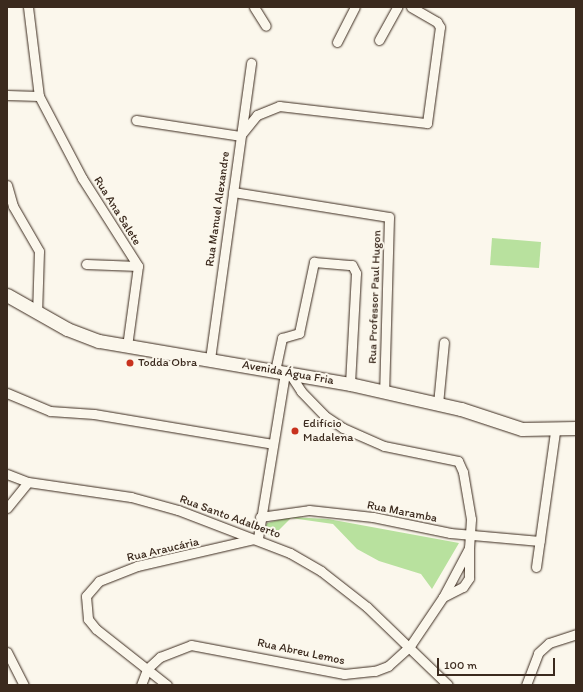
<!DOCTYPE html>
<meta charset="utf-8">
<style>
body{margin:0}
#map{position:relative;width:583px;height:692px;overflow:hidden;background:#fbf7ec;font-family:Itim,sans-serif}
div>[style]{position:absolute}
.green>*{inset:0;background:#b8e19e}
.roads{filter:drop-shadow(0 0 1px #3b2a1e) drop-shadow(0 0 1px #3b2a1e)}
.minor>*{height:9px;margin:-4.5px;padding:0 4.5px;transform-origin:4.5px;border-radius:4.5px;background:#fbf7ec}
.secondary>*{height:13px;margin:-6.5px;padding:0 6.5px;transform-origin:6.5px;border-radius:6.5px;background:#fbf7ec}
.dots>*{width:11px;height:11px;translate:-50% -50%;box-sizing:border-box;border:2px solid #fbf7ec;border-radius:50%}
span{translate:-50% -50%;white-space:nowrap;text-align:center;line-height:1.15;-webkit-text-stroke:4px #fbf7ec;paint-order:stroke}
.street-label{font-size:12px;color:#3b2a1e}
.poi-label{font-size:12px;color:#3b2a1e}
.left{translate:0 -50%;text-align:left}
.frame{position:absolute;inset:0;border:8px solid #3b2a1e;pointer-events:none}
.scale{position:absolute;left:437px;top:658px;width:118px;height:18px;box-sizing:border-box;border:2px solid #3b2a1e;border-top:0;padding-left:5px;font-size:12px;line-height:14px;white-space:nowrap;color:#3b2a1e;-webkit-text-stroke:3px #fbf7ec;paint-order:stroke}
</style>
<div id="map">
<div class="green">
<i style="clip-path:polygon(492px 238px,541px 242px,539px 268px,490px 265px)"></i>
<i style="clip-path:polygon(290px 517px,328px 519px,459px 543px,432px 589px,421px 574px,379px 561px,357px 549px,333px 524px,291px 518px,272px 537px,263px 532px,267px 523px)"></i>
</div>
<div class="roads">
<div class="minor">
<i style="left:28px;top:7px;width:90px;rotate:83deg"></i>
<i style="left:39px;top:96px;width:93px;rotate:62.3deg"></i>
<i style="left:82px;top:178px;width:104px;rotate:57.5deg"></i>
<i style="left:138px;top:266px;width:81px;rotate:97.8deg"></i>
<i style="left:254px;top:7px;width:22px;rotate:58deg"></i>
<i style="left:379px;top:40px;width:38px;rotate:-61deg"></i>
<i style="left:337px;top:42px;width:39px;rotate:-63deg"></i>
<i style="left:7px;top:95px;width:32px;rotate:2deg"></i>
<i style="left:136px;top:120px;width:105px;rotate:8.7deg"></i>
<i style="left:240px;top:136px;width:27px;rotate:-51deg"></i>
<i style="left:257px;top:115px;width:24px;rotate:-22deg"></i>
<i style="left:279px;top:106px;width:149px;rotate:6.6deg"></i>
<i style="left:427px;top:123px;width:97px;rotate:-82.3deg"></i>
<i style="left:440px;top:27px;width:6px;rotate:-121deg"></i>
<i style="left:437px;top:22px;width:30px;rotate:-150deg"></i>
<i style="left:7px;top:185px;width:22px;rotate:74deg"></i>
<i style="left:13px;top:206px;width:52px;rotate:60deg"></i>
<i style="left:39px;top:251px;width:62px;rotate:91.8deg"></i>
<i style="left:233px;top:192px;width:158px;rotate:9.1deg"></i>
<i style="left:389px;top:217px;width:175px;rotate:91.6deg"></i>
<i style="left:86px;top:264px;width:52px;rotate:2.2deg"></i>
<i style="left:210px;top:359px;width:299px;rotate:-82.1deg"></i>
<i style="left:275px;top:371px;width:34px;rotate:-78deg"></i>
<i style="left:282px;top:338px;width:18px;rotate:-16deg"></i>
<i style="left:299px;top:333px;width:73px;rotate:-78.1deg"></i>
<i style="left:314px;top:262px;width:38px;rotate:5deg"></i>
<i style="left:352px;top:265px;width:9px;rotate:63deg"></i>
<i style="left:356px;top:273px;width:111px;rotate:93.1deg"></i>
<i style="left:7px;top:393px;width:47px;rotate:22.7deg"></i>
<i style="left:50px;top:411px;width:44px;rotate:3.9deg"></i>
<i style="left:94px;top:414px;width:181px;rotate:9.5deg"></i>
<i style="left:438px;top:404px;width:62px;rotate:-84.5deg"></i>
<i style="left:7px;top:474px;width:22px;rotate:21deg"></i>
<i style="left:28px;top:482px;width:104px;rotate:8.3deg"></i>
<i style="left:131px;top:497px;width:49px;rotate:15.5deg"></i>
<i style="left:178px;top:510px;width:120px;rotate:21deg"></i>
<i style="left:290px;top:553px;width:36px;rotate:30deg"></i>
<i style="left:321px;top:571px;width:58px;rotate:38deg"></i>
<i style="left:367px;top:607px;width:112px;rotate:43.9deg"></i>
<i style="left:7px;top:508px;width:33px;rotate:-51deg"></i>
<i style="left:260px;top:517px;width:49px;rotate:-8.1deg"></i>
<i style="left:309px;top:510px;width:64px;rotate:6.2deg"></i>
<i style="left:373px;top:517px;width:79px;rotate:11.7deg"></i>
<i style="left:450px;top:533px;width:90px;rotate:5.1deg"></i>
<i style="left:536px;top:567px;width:137px;rotate:-82deg"></i>
<i style="left:443px;top:597px;width:22px;rotate:-27deg"></i>
<i style="left:463px;top:587px;width:11px;rotate:-56deg"></i>
<i style="left:469px;top:578px;width:30px;rotate:-90deg"></i>
<i style="left:7px;top:652px;width:37px;rotate:63deg"></i>
<i style="left:141px;top:685px;width:17px;rotate:-69deg"></i>
<i style="left:147px;top:669px;width:18px;rotate:-43deg"></i>
<i style="left:160px;top:657px;width:33px;rotate:-21deg"></i>
<i style="left:191px;top:645px;width:156px;rotate:10.7deg"></i>
<i style="left:344px;top:674px;width:31px;rotate:-6deg"></i>
<i style="left:375px;top:671px;width:14px;rotate:-21deg"></i>
<i style="left:388px;top:666px;width:30px;rotate:-42deg"></i>
<i style="left:410px;top:646px;width:59px;rotate:-56deg"></i>
<i style="left:443px;top:597px;width:55px;rotate:-62deg"></i>
<i style="left:469px;top:548px;width:29px;rotate:-86deg"></i>
<i style="left:471px;top:519px;width:48px;rotate:-99.7deg"></i>
<i style="left:463px;top:472px;width:12px;rotate:-114deg"></i>
<i style="left:458px;top:461px;width:76px;rotate:-168.5deg"></i>
<i style="left:384px;top:446px;width:45px;rotate:-156.3deg"></i>
<i style="left:343px;top:428px;width:23px;rotate:-146deg"></i>
<i style="left:324px;top:415px;width:33px;rotate:-134deg"></i>
<i style="left:301px;top:391px;width:20px;rotate:-123deg"></i>
<i style="left:167px;top:685px;width:90px;rotate:-141.7deg"></i>
<i style="left:96px;top:629px;width:13px;rotate:-129deg"></i>
<i style="left:88px;top:619px;width:23px;rotate:-95deg"></i>
<i style="left:86px;top:596px;width:20px;rotate:-49deg"></i>
<i style="left:99px;top:581px;width:41px;rotate:-21.5deg"></i>
<i style="left:137px;top:566px;width:124px;rotate:-13deg"></i>
<i style="left:258px;top:538px;width:167px;rotate:-80.7deg"></i>
<i style="left:526px;top:685px;width:34px;rotate:-69deg"></i>
<i style="left:538px;top:653px;width:15px;rotate:-42deg"></i>
<i style="left:549px;top:643px;width:28px;rotate:-18deg"></i>
</div>
<div class="secondary">
<i style="left:7px;top:295px;width:69px;rotate:29.5deg"></i>
<i style="left:67px;top:329px;width:34px;rotate:21deg"></i>
<i style="left:99px;top:341px;width:255px;rotate:9.7deg"></i>
<i style="left:350px;top:384px;width:114px;rotate:12.7deg"></i>
<i style="left:461px;top:409px;width:64px;rotate:18.2deg"></i>
<i style="left:522px;top:429px;width:54px;rotate:-1.1deg"></i>
</div>
</div>
<div class="dots">
<i style="left:130px;top:363px;background:#c8321e"></i>
<i style="left:295px;top:431px;background:#c8321e"></i>
</div>
<div class="street-label">
<span style="left:218px;top:209px;rotate:-82deg">Rua Manuel Alexandre</span>
<span style="left:117px;top:211px;rotate:58deg">Rua Ana Salete</span>
<span style="left:375px;top:297px;rotate:-88deg">Rua Professor Paul Hugon</span>
<span style="left:288px;top:373px;rotate:10deg">Avenida Água Fria</span>
<span style="left:402px;top:512px;rotate:11deg">Rua Maramba</span>
<span style="left:230px;top:517px;rotate:20deg">Rua Santo Adalberto</span>
<span style="left:163px;top:550px;rotate:-13deg">Rua Araucária</span>
<span style="left:301px;top:652px;rotate:12deg">Rua Abreu Lemos</span>
</div>
<div class="poi-label">
<span class="left" style="left:138px;top:363px">Todda Obra</span>
<span class="left" style="left:303px;top:431px">Edifício<br>Madalena</span>
</div>
<div class="frame"></div>
<div class="scale">100 m</div>
</div>
